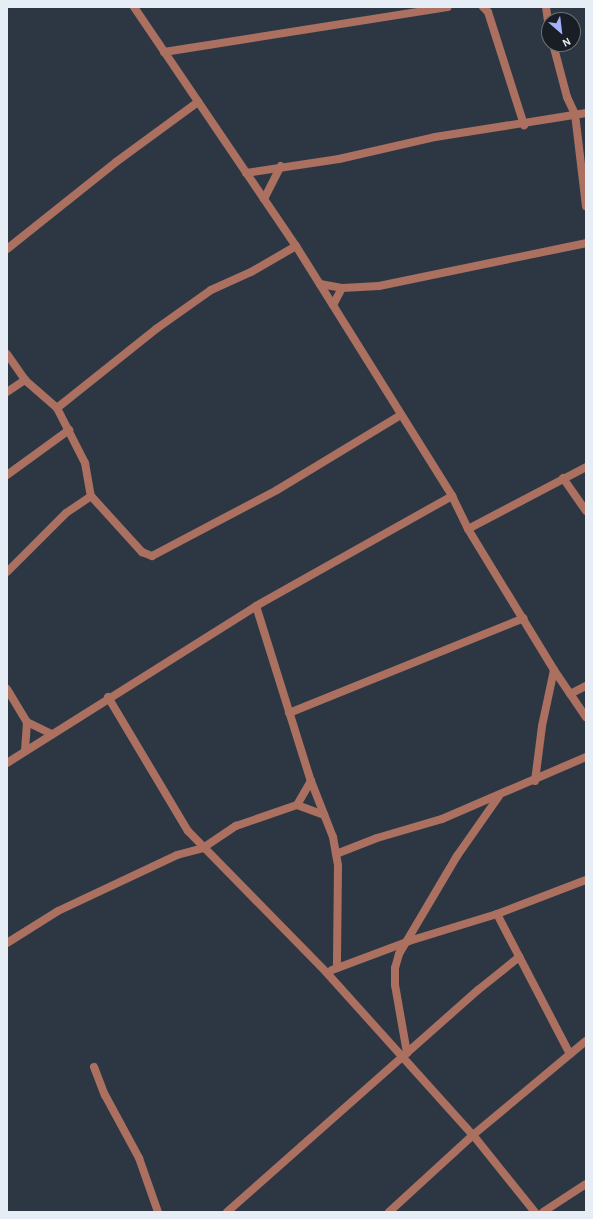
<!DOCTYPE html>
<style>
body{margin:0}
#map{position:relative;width:593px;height:1219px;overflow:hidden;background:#2d3744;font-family:"Alegreya Sans",sans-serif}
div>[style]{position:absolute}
.street>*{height:8px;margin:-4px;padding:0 4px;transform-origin:4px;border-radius:4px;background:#ab705f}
span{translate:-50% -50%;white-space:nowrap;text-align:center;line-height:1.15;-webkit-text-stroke:3.5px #191e24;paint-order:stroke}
.frame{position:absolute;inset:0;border:8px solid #e6edf5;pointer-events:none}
.north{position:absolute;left:541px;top:12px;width:40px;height:40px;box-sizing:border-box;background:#191e24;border:1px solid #6b7178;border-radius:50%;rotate:152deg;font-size:11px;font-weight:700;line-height:16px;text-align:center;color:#e6edf5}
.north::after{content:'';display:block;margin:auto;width:14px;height:18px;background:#a3b2fd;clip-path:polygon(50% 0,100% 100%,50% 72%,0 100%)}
</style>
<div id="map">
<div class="street">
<i style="left:134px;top:7px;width:289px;rotate:55.9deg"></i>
<i style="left:296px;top:246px;width:295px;rotate:58deg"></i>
<i style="left:452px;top:496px;width:37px;rotate:64deg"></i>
<i style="left:468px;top:529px;width:165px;rotate:58.6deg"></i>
<i style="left:554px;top:670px;width:57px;rotate:55.8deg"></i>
<i style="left:483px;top:7px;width:7px;rotate:45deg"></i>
<i style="left:488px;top:12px;width:119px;rotate:72.3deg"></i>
<i style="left:546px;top:7px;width:21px;rotate:82deg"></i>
<i style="left:553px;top:44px;width:55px;rotate:75.2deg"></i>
<i style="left:567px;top:97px;width:19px;rotate:65deg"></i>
<i style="left:575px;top:114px;width:93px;rotate:83.2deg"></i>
<i style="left:164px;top:52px;width:287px;rotate:-9deg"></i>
<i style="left:246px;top:173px;width:94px;rotate:-8.6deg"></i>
<i style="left:339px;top:159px;width:98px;rotate:-12.9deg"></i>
<i style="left:435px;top:137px;width:153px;rotate:-9deg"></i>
<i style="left:264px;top:199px;width:37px;rotate:-63deg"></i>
<i style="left:7px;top:249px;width:139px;rotate:-38.6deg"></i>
<i style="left:116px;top:162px;width:102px;rotate:-36.2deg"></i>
<i style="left:320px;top:284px;width:22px;rotate:10deg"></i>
<i style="left:342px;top:288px;width:37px;rotate:-3deg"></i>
<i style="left:379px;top:286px;width:211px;rotate:-11.7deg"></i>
<i style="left:333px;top:305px;width:19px;rotate:-62deg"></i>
<i style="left:7px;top:354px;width:32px;rotate:55deg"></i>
<i style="left:25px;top:380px;width:43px;rotate:41.2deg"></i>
<i style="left:57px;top:408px;width:127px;rotate:-38.6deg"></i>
<i style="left:156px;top:329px;width:67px;rotate:-35.3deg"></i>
<i style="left:211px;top:290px;width:44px;rotate:-24.2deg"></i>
<i style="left:251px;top:272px;width:52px;rotate:-30deg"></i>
<i style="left:7px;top:392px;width:22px;rotate:-34deg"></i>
<i style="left:57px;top:408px;width:62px;rotate:63deg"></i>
<i style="left:85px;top:463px;width:34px;rotate:80deg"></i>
<i style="left:91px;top:496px;width:76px;rotate:47.7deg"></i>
<i style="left:142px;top:552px;width:11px;rotate:22deg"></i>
<i style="left:152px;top:556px;width:141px;rotate:-27.8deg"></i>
<i style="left:277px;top:490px;width:145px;rotate:-31.2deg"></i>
<i style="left:7px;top:475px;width:77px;rotate:-36deg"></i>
<i style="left:563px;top:478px;width:40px;rotate:55.1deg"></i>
<i style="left:468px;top:529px;width:133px;rotate:-27.7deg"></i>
<i style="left:7px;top:572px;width:83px;rotate:-45deg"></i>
<i style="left:66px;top:513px;width:30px;rotate:-34deg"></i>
<i style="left:256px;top:606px;width:183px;rotate:72.6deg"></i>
<i style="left:311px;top:781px;width:60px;rotate:68.6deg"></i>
<i style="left:333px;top:837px;width:29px;rotate:80deg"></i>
<i style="left:338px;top:866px;width:102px;rotate:90.6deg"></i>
<i style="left:7px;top:689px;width:39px;rotate:59deg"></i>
<i style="left:27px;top:722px;width:29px;rotate:94deg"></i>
<i style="left:570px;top:694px;width:18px;rotate:-27deg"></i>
<i style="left:108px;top:697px;width:156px;rotate:59.2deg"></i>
<i style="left:188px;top:831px;width:197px;rotate:45.6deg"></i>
<i style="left:326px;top:972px;width:219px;rotate:48deg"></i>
<i style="left:473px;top:1135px;width:99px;rotate:51.2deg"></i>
<i style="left:289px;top:713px;width:253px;rotate:-22deg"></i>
<i style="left:27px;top:722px;width:28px;rotate:26deg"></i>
<i style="left:7px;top:763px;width:294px;rotate:-32.2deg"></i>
<i style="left:256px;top:606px;width:225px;rotate:-29.3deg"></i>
<i style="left:535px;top:781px;width:55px;rotate:-82.7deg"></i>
<i style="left:542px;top:726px;width:57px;rotate:-77.9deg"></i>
<i style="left:297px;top:805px;width:28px;rotate:-60deg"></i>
<i style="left:336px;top:854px;width:44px;rotate:-21.3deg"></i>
<i style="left:377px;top:838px;width:68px;rotate:-16.3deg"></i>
<i style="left:442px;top:819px;width:157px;rotate:-23.3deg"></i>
<i style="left:497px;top:914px;width:158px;rotate:62.5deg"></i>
<i style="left:7px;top:943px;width:60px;rotate:-32.1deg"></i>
<i style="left:58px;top:911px;width:132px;rotate:-25.2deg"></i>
<i style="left:177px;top:855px;width:27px;rotate:-15deg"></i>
<i style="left:203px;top:848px;width:40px;rotate:-34deg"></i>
<i style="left:236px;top:826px;width:65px;rotate:-19deg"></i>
<i style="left:297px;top:805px;width:29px;rotate:20deg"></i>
<i style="left:332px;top:970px;width:82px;rotate:-20.6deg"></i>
<i style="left:409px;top:941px;width:92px;rotate:-17.1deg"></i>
<i style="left:497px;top:914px;width:95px;rotate:-20.9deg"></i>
<i style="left:407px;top:1053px;width:69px;rotate:-100deg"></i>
<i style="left:395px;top:985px;width:17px;rotate:-90deg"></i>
<i style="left:395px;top:968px;width:15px;rotate:-74deg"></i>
<i style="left:399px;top:954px;width:114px;rotate:-59.4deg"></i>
<i style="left:457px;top:856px;width:73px;rotate:-55deg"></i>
<i style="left:94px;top:1067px;width:30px;rotate:69deg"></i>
<i style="left:105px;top:1095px;width:72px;rotate:61.6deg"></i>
<i style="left:139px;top:1158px;width:57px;rotate:70.6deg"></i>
<i style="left:227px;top:1212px;width:335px;rotate:-41.5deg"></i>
<i style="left:478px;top:990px;width:53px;rotate:-38.8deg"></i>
<i style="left:389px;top:1212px;width:114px;rotate:-42.5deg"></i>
<i style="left:473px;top:1135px;width:147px;rotate:-39.8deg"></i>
<i style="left:543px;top:1212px;width:51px;rotate:-33.1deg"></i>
</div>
<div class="frame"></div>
<div class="north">N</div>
</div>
